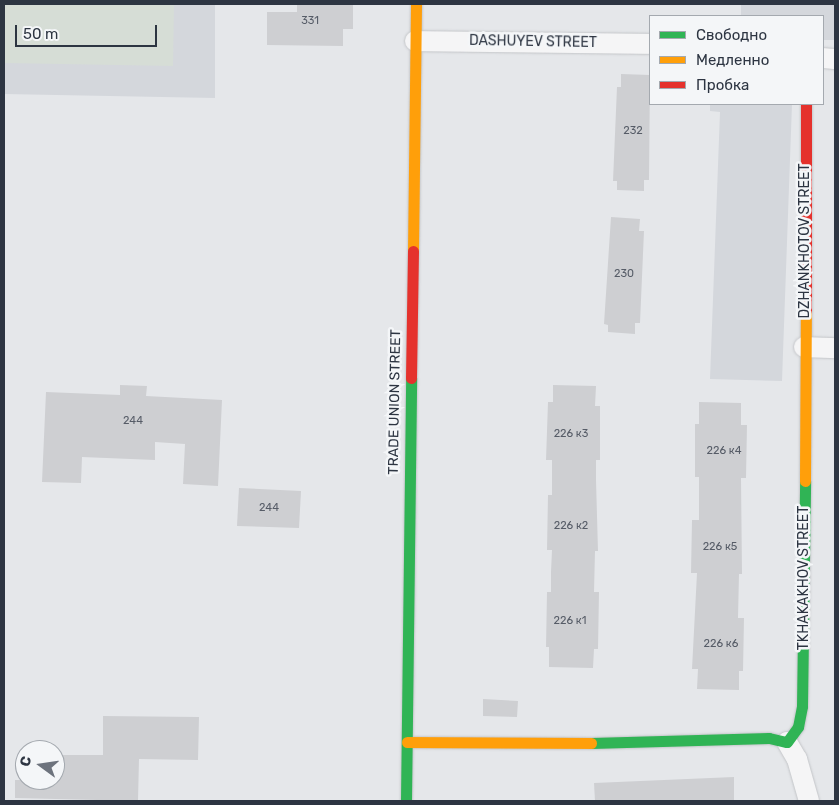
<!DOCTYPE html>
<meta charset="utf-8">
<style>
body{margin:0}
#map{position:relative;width:839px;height:805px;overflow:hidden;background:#e5e7ea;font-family:Rubik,sans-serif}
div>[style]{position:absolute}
.built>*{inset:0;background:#d4d7dc}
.green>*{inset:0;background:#d6ddd6}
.building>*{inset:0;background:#cecfd2}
.roads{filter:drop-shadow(0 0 1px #c3c5c8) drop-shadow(0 0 1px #c3c5c8)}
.street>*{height:20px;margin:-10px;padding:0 10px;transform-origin:10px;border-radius:10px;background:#f5f5f6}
.fast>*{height:11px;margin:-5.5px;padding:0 5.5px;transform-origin:5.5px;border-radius:5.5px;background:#30b455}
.slow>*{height:11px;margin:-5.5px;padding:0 5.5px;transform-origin:5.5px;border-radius:5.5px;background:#ff9f0a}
.jam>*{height:11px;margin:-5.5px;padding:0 5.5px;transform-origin:5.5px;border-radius:5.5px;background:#e5322d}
span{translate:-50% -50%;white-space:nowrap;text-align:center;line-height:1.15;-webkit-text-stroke:5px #f4f6f8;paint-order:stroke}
.number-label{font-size:11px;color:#565c67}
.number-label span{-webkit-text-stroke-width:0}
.street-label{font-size:14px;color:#2d3542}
.frame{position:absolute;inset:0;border:5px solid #2d3542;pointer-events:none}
.legend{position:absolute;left:649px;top:15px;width:175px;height:90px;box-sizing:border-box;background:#f4f6f8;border:1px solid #a4a9af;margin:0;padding:6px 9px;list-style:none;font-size:15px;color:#2d3542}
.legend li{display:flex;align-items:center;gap:10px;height:25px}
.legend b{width:25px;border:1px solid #a4a9af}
.north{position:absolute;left:15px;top:740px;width:50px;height:50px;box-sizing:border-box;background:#f4f6f8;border:1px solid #a4a9af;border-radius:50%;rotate:284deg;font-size:14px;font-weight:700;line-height:20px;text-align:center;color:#2d3542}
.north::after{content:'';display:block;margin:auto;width:18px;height:22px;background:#6d737d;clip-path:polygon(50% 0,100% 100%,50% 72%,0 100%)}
.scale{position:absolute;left:15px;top:25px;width:142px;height:22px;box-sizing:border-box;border:2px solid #2d3542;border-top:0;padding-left:6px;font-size:15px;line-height:18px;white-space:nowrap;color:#2d3542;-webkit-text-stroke:4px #f4f6f8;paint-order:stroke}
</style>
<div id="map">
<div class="built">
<i style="clip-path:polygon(4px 4px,215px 4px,215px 98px,4px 94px)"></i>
<i style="clip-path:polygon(741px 4px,835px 4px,835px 40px,823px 40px,823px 16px,741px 15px)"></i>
<i style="clip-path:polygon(710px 104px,792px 104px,782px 381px,710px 379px,720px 112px,710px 111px)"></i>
</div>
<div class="green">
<i style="clip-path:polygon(4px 4px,174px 4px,173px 66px,4px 63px)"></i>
</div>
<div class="building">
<i style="clip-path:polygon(297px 4px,353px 4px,353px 29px,343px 29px,343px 46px,267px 45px,267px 12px,297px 12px)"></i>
<i style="clip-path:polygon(621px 74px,650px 75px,649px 180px,644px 180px,644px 191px,617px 190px,617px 181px,613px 181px,617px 87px,621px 87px)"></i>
<i style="clip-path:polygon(611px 217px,640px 219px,639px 231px,644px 231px,640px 323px,635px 323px,635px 334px,608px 332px,608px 325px,604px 324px)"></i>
<i style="clip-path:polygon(120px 385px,147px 386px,146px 396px,222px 400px,218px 486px,183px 484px,185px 444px,155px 442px,155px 460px,82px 457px,81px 483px,42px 482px,46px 392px,120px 395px)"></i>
<i style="clip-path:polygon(553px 385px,596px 386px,595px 406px,600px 406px,600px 460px,596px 460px,596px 480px,598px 551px,595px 551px,594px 592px,599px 592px,598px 649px,594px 649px,593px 668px,549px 667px,549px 647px,546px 647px,547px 592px,551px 592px,551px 572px,552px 550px,547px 550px,548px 495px,552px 495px,552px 460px,546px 460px,548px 402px,553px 402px)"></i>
<i style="clip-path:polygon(699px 402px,741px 403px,741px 425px,747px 425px,746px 478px,741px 478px,742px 574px,739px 574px,738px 618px,744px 618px,743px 671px,739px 671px,739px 690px,697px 689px,698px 669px,692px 669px,697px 573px,691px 573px,692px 520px,699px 520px,699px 477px,695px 477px,695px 424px,699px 424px)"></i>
<i style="clip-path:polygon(239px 488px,301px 491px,299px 528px,237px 526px)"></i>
<i style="clip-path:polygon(483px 699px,518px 701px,517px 717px,483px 716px)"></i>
<i style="clip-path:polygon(103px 716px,199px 717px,198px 760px,139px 759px,138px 801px,15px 798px,15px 780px,55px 780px,55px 755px,103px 755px)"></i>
<i style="clip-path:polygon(734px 777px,734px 801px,595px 801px,594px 783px)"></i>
</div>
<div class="roads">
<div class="street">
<i style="left:415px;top:41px;width:235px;rotate:0.7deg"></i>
<i style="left:823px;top:58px;width:12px;rotate:5deg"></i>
<i style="left:804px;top:347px;width:31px;rotate:2deg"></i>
<i style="left:787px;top:742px;width:20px;rotate:60deg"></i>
<i style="left:797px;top:759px;width:44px;rotate:74.1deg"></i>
</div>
<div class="fast">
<i style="left:591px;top:743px;width:178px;rotate:-1.6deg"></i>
<i style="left:769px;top:738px;width:18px;rotate:13deg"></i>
<i style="left:787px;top:742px;width:19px;rotate:-54deg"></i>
<i style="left:798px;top:727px;width:21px;rotate:-79deg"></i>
<i style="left:802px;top:706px;width:225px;rotate:-89.2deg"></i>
<i style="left:406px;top:801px;width:423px;rotate:-89.3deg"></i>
</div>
<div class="slow">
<i style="left:413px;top:251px;width:247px;rotate:-89.3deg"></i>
<i style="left:805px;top:481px;width:171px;rotate:-89.7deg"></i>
<i style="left:407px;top:742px;width:184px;rotate:0.3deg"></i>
</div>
<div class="jam">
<i style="left:806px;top:310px;width:206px;rotate:-90deg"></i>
<i style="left:411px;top:378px;width:127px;rotate:-89.1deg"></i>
</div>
</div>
<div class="number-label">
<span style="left:310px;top:21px">331</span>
<span style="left:633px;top:131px">232</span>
<span style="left:624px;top:274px">230</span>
<span style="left:133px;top:421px">244</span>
<span style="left:571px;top:434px">226 к3</span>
<span style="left:724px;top:451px">226 к4</span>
<span style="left:269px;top:508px">244</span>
<span style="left:571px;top:526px">226 к2</span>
<span style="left:720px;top:547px">226 к5</span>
<span style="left:570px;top:621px">226 к1</span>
<span style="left:721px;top:644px">226 к6</span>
</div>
<div class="street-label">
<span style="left:533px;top:42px;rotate:1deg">DASHUYEV STREET</span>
<span style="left:805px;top:241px;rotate:-90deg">DZHANKHOTOV STREET</span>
<span style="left:395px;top:402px;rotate:-89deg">TRADE UNION STREET</span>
<span style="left:804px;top:578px;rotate:-90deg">TKHAKAKHOV STREET</span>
</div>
<div class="frame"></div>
<ul class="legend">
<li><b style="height:6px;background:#30b455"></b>Свободно</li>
<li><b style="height:6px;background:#ff9f0a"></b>Медленно</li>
<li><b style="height:6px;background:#e5322d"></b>Пробка</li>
</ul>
<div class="north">С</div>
<div class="scale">50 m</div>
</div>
